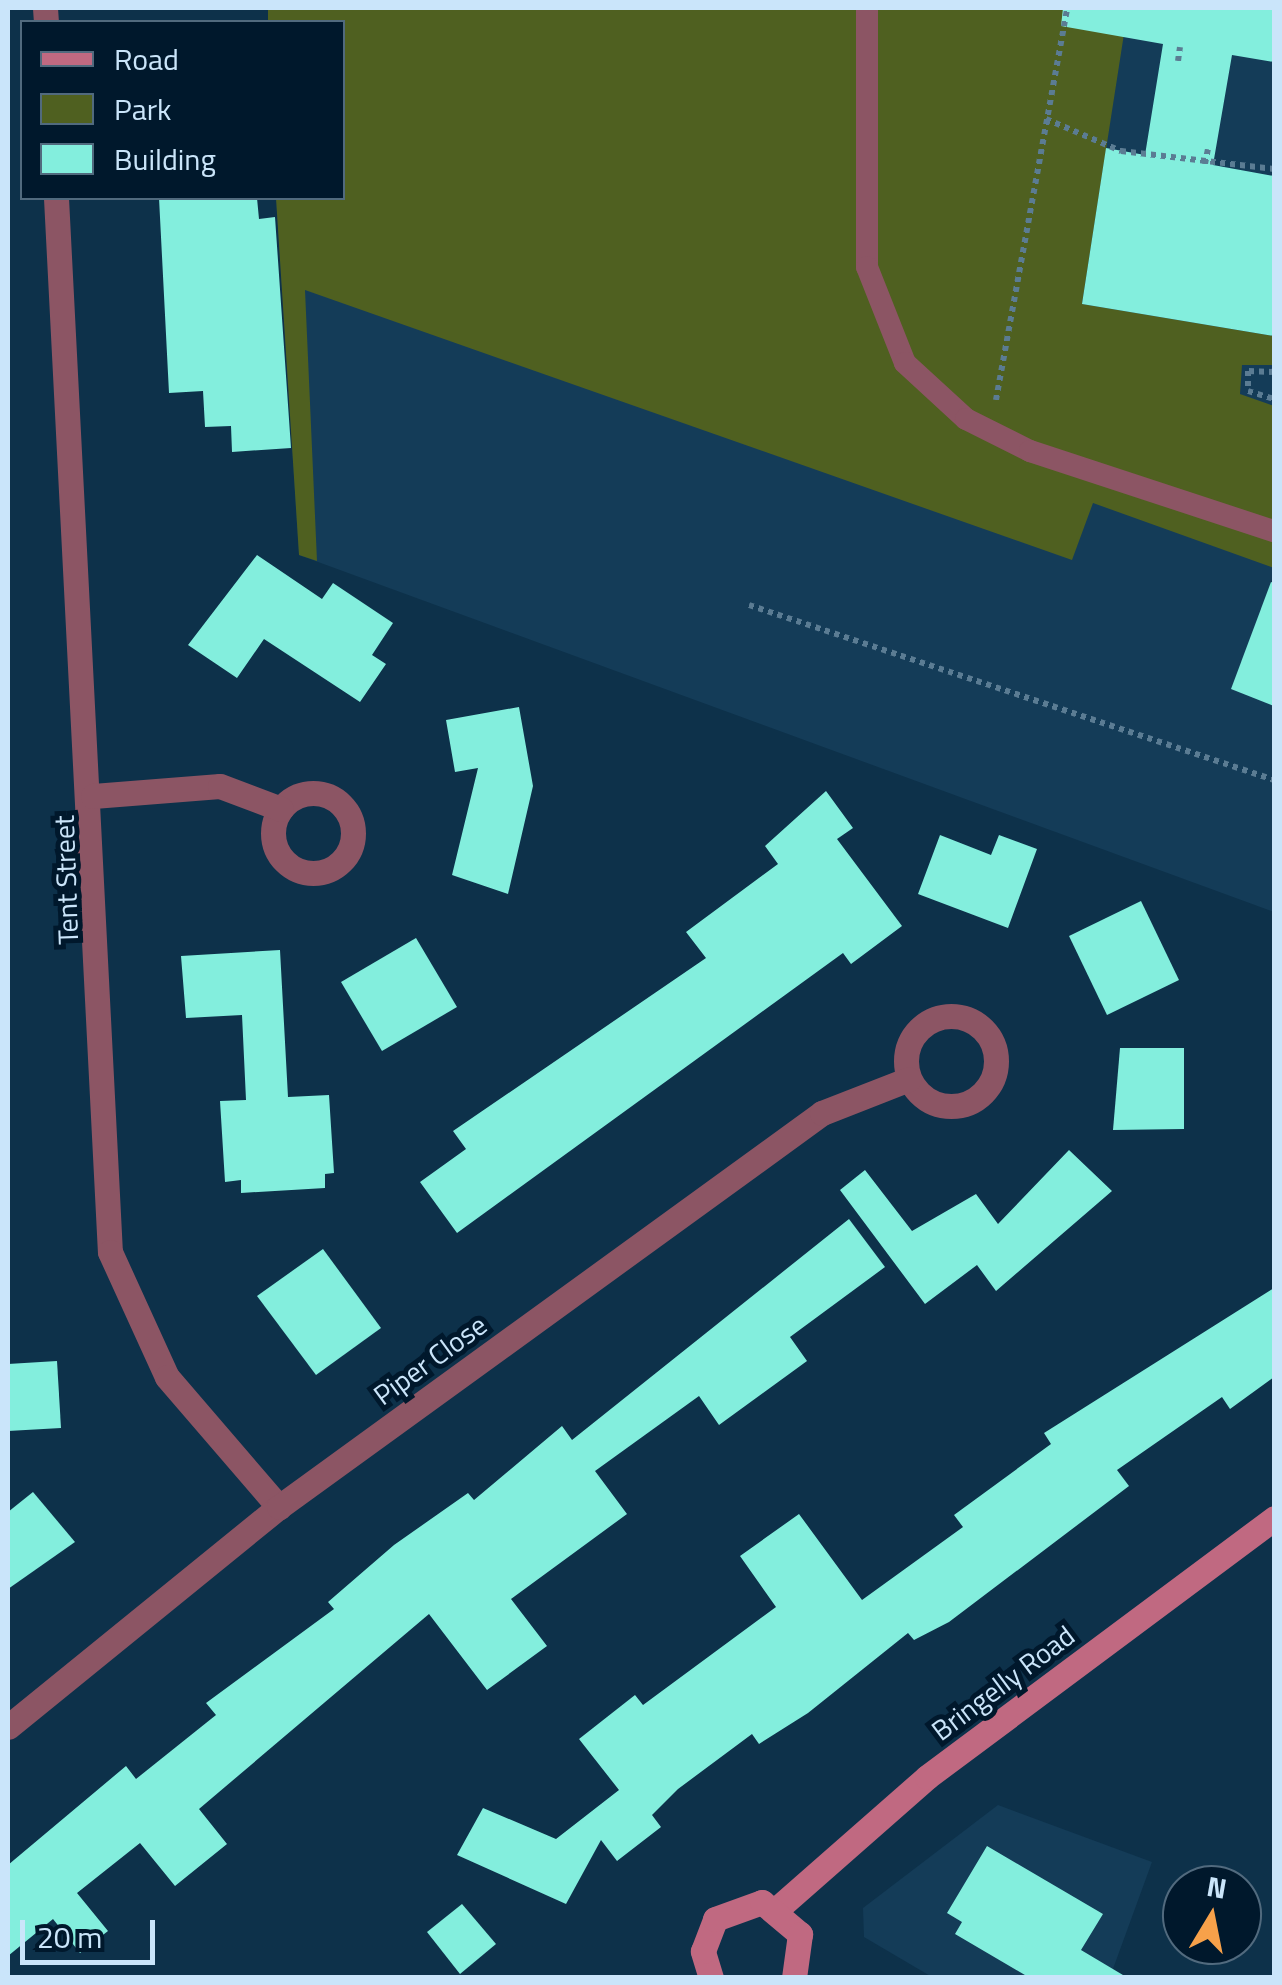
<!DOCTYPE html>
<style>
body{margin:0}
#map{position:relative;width:1282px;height:1985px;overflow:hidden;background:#0d314a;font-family:"Titillium Web",sans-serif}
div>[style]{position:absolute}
.built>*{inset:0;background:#143c58}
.green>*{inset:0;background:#4f6020}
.building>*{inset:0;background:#83eedd}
.path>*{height:6px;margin-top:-3px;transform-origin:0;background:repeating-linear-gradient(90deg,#5b7c93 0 5px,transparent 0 10px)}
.service>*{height:22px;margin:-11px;padding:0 11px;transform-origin:11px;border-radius:11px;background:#8c5564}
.minor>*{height:25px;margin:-12.5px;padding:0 12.5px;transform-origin:12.5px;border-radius:12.5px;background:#8c5564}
.minor>.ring{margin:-12.5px;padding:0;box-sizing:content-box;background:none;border:25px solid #8c5564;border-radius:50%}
.secondary>*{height:25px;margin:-12.5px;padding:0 12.5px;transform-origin:12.5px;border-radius:12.5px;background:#c06981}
span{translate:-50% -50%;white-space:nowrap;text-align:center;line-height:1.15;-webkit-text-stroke:10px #00182c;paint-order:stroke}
.street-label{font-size:28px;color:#cae5fa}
.frame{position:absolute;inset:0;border:10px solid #cae5fa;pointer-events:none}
.legend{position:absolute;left:20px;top:20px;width:325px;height:180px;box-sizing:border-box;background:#00182c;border:2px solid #516a7e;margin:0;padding:12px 18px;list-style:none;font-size:30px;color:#cae5fa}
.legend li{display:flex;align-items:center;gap:20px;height:50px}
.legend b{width:50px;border:2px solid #516a7e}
.north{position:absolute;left:1162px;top:1865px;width:100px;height:100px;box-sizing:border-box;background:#00182c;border:2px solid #516a7e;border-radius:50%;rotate:10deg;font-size:28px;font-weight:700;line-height:40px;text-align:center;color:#cae5fa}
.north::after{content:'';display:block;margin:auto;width:35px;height:45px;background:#f7a14a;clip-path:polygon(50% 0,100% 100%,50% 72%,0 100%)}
.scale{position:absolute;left:20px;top:1920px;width:135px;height:45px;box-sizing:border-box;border:5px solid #cae5fa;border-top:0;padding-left:12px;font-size:30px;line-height:35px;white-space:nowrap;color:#cae5fa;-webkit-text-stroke:8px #00182c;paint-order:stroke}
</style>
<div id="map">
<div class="built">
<i style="clip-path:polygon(268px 8px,1274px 8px,1274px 912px,299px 555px,276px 198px,342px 198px,342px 22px,268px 22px)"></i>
<i style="clip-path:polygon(998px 1805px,1152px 1862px,1110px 1977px,932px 1977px,864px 1937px,863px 1908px)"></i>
</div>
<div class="green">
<i style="clip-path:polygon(268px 8px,1128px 8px,1082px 304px,1274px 336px,1274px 365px,1242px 365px,1240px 394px,1274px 406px,1274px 568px,1093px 503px,1072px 560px,305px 290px,317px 561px,299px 555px,276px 198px,342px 198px,342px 22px,268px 22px)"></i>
</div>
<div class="building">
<i style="clip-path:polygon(1063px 8px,1274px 8px,1274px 62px,1232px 55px,1213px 165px,1274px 176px,1274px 336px,1082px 304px,1106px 148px,1145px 155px,1163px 44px,1061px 26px)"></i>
<i style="clip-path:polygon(159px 198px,257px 198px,259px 219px,275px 217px,291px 448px,232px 452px,231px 426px,205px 427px,203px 391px,169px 393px)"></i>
<i style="clip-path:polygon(257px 555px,322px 599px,333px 583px,393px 623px,372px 655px,386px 664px,360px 702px,264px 639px,237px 678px,188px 645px)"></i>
<i style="clip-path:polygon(1271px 582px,1274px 583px,1274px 706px,1231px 689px)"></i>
<i style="clip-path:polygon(519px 707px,533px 786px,508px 894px,452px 875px,478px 768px,455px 772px,446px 720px)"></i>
<i style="clip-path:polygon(826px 791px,853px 828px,837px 839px,902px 926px,851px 964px,843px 953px,457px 1233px,420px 1182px,466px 1149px,453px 1131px,706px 958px,686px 932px,778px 864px,765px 846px)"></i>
<i style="clip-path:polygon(940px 835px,991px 855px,999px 835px,1037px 849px,1008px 928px,918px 894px)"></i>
<i style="clip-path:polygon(1141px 901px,1179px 980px,1107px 1015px,1069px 936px)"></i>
<i style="clip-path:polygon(416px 938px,457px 1007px,382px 1051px,341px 982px)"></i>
<i style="clip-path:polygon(280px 950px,288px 1097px,329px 1095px,334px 1173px,325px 1174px,325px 1188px,241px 1193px,241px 1180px,225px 1182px,220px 1101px,246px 1100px,242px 1015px,186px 1018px,181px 956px)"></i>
<i style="clip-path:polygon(1120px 1048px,1184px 1048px,1184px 1129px,1113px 1130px)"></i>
<i style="clip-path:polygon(1069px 1150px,1112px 1191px,996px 1291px,977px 1265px,925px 1304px,840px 1190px,865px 1170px,912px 1231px,976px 1194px,998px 1224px)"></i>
<i style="clip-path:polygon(849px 1219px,885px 1267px,790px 1337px,807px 1361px,719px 1425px,699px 1396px,595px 1471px,627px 1514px,511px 1599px,547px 1646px,487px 1690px,429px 1614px,199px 1809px,227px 1844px,175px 1886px,140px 1843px,77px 1893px,108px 1931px,80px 1953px,53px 1919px,8px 1956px,8px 1865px,126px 1766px,136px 1779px,216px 1715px,206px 1703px,334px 1609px,328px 1602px,394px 1545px,468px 1493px,474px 1500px,562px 1426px,572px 1440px)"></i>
<i style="clip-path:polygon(323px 1249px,381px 1328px,316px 1375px,257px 1296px)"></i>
<i style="clip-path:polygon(1274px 1288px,1274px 1377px,1230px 1409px,1222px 1397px,1117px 1470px,1129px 1486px,949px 1622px,914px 1640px,908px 1633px,808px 1713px,759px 1744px,752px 1734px,678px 1789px,652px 1815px,661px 1827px,617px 1861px,601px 1840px,566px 1904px,457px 1855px,483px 1808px,556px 1839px,619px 1790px,579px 1739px,635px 1695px,643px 1705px,776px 1607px,740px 1556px,799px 1514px,862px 1600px,963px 1527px,954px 1515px,1051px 1444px,1044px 1433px)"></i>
<i style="clip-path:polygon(57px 1361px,61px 1428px,8px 1431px,8px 1364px)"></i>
<i style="clip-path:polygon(33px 1492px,75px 1542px,8px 1589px,8px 1512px)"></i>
<i style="clip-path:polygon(987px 1846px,1103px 1914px,1081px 1950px,1128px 1978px,1030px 1978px,955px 1934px,962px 1922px,947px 1913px)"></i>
<i style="clip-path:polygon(462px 1904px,496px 1944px,460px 1974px,427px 1932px)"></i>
</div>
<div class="path">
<i style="left:1178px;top:61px;width:14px;rotate:-82deg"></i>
<i style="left:1046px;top:119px;width:82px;rotate:23.1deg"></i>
<i style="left:1121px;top:151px;width:154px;rotate:6.7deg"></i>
<i style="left:1205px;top:164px;width:15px;rotate:-79deg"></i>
<i style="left:1274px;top:372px;width:26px;rotate:-178deg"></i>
<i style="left:1248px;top:371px;width:20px;rotate:90deg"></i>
<i style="left:1248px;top:391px;width:27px;rotate:17deg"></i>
<i style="left:996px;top:400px;width:398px;rotate:-79.7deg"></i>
<i style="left:749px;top:605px;width:553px;rotate:18.43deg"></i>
</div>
<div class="service">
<i style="left:867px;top:8px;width:259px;rotate:90deg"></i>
<i style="left:867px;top:267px;width:103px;rotate:68.4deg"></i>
<i style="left:905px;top:363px;width:83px;rotate:42.6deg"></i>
<i style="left:966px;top:419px;width:72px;rotate:26.6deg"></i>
<i style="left:1030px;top:451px;width:257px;rotate:18.2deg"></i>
</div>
<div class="minor">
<i style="left:45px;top:8px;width:14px;rotate:86deg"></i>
<i style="left:56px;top:198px;width:1055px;rotate:87.07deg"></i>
<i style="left:110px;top:1252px;width:137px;rotate:65.5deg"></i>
<i style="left:167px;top:1377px;width:172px;rotate:49.3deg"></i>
<i class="ring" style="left:273px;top:793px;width:55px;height:55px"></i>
<i style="left:93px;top:796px;width:127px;rotate:-4.5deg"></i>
<i style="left:220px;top:786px;width:65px;rotate:20.7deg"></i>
<i class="ring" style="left:906px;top:1016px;width:65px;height:65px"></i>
<i style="left:8px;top:1727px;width:349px;rotate:-39.1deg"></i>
<i style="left:279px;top:1507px;width:671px;rotate:-35.96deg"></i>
<i style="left:822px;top:1113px;width:93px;rotate:-21.3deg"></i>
</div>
<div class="secondary">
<i style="left:778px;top:1908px;width:198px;rotate:-41.3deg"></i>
<i style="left:927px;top:1777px;width:433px;rotate:-36.7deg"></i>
<i style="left:711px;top:1978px;width:28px;rotate:-107deg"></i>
<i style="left:703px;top:1951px;width:34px;rotate:-69deg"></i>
<i style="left:715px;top:1919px;width:50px;rotate:-19.9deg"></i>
<i style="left:762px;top:1902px;width:50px;rotate:40.1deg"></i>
<i style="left:800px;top:1934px;width:44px;rotate:97.8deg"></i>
</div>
<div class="street-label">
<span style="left:66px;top:880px;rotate:-92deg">Tent Street</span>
<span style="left:430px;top:1360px;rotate:-36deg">Piper Close</span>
<span style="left:1003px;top:1683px;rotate:-37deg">Bringelly Road</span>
</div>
<div class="frame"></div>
<ul class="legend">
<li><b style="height:12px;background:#c06981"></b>Road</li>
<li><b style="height:28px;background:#4f6020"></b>Park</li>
<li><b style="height:28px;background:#83eedd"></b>Building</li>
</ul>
<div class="north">N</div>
<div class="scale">20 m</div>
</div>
